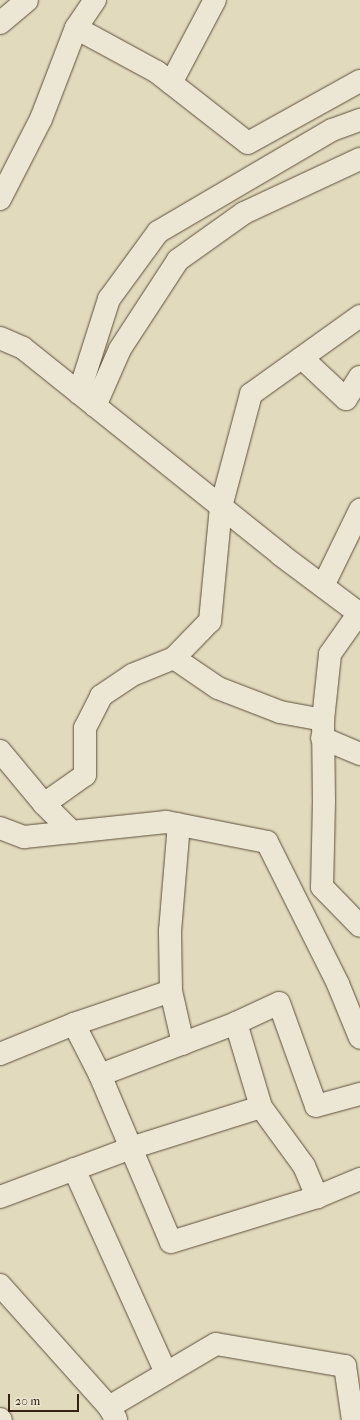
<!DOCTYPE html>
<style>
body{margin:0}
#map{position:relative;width:360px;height:1420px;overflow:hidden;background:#e2dabd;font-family:"IM FELL French Canon",serif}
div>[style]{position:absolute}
.roads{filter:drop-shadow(0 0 1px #5f503c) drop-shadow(0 0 1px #5f503c)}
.street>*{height:22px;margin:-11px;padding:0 11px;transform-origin:11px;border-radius:11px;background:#ece7d4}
.secondary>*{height:22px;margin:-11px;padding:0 11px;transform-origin:11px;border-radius:11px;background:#ece7d4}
span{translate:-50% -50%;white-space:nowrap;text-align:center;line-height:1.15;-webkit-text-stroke:3px #ece7d4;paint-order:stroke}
.scale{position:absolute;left:8px;top:1394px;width:71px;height:18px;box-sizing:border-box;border:2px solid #321;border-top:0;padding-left:5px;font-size:12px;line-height:14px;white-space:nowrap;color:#321;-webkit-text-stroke:3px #ece7d4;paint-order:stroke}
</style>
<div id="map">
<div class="roads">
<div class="street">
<i style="left:0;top:23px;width:35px;rotate:-40deg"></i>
<i style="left:76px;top:28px;width:92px;rotate:28.5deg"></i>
<i style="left:157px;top:72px;width:115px;rotate:38deg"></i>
<i style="left:248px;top:143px;width:128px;rotate:-29deg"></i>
<i style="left:171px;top:83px;width:94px;rotate:-62.1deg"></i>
<i style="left:0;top:199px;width:90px;rotate:-62.9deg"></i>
<i style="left:41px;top:119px;width:97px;rotate:-69deg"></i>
<i style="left:76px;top:28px;width:34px;rotate:-56deg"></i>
<i style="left:360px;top:316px;width:134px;rotate:144.4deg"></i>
<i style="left:251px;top:394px;width:117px;rotate:104.9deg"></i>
<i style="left:221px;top:507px;width:115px;rotate:95.5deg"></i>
<i style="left:210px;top:621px;width:52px;rotate:134.2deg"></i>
<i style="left:174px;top:658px;width:53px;rotate:34.3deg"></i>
<i style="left:218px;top:688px;width:66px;rotate:21.2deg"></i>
<i style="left:280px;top:712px;width:44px;rotate:10.5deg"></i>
<i style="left:323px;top:720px;width:81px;rotate:89.3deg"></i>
<i style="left:324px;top:801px;width:86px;rotate:91.3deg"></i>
<i style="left:322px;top:887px;width:54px;rotate:45.7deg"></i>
<i style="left:302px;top:358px;width:60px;rotate:43deg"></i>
<i style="left:346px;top:399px;width:26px;rotate:-58deg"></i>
<i style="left:79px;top:393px;width:99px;rotate:-72.3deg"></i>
<i style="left:109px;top:299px;width:83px;rotate:-53.8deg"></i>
<i style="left:158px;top:232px;width:202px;rotate:-30.4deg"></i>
<i style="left:332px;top:130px;width:30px;rotate:-20deg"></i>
<i style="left:95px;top:406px;width:62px;rotate:-66.3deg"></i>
<i style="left:120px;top:349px;width:106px;rotate:-56.9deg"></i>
<i style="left:178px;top:260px;width:81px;rotate:-35.5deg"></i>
<i style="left:244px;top:213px;width:128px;rotate:-25deg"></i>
<i style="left:323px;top:586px;width:85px;rotate:-64deg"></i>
<i style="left:323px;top:720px;width:66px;rotate:-83.9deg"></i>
<i style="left:330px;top:654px;width:50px;rotate:-54.7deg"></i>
<i style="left:322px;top:738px;width:41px;rotate:22.8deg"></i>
<i style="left:0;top:751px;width:69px;rotate:50.3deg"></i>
<i style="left:44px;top:804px;width:40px;rotate:45deg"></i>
<i style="left:44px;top:804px;width:50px;rotate:-35.3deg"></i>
<i style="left:85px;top:775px;width:47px;rotate:-90deg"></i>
<i style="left:85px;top:728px;width:36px;rotate:-63deg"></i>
<i style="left:101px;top:696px;width:37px;rotate:-34deg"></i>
<i style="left:132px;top:675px;width:45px;rotate:-22deg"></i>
<i style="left:0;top:828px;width:26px;rotate:21deg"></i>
<i style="left:24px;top:837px;width:143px;rotate:-6deg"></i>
<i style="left:166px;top:822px;width:103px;rotate:11.2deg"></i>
<i style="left:267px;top:842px;width:159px;rotate:63.4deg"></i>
<i style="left:338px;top:984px;width:58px;rotate:67.8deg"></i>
<i style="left:171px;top:991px;width:60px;rotate:-91deg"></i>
<i style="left:170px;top:931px;width:107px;rotate:-85.2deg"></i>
<i style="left:236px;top:1023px;width:47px;rotate:-24.9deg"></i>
<i style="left:279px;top:1003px;width:109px;rotate:70.2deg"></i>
<i style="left:316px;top:1106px;width:46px;rotate:-15.3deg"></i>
<i style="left:74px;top:1024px;width:102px;rotate:-18.8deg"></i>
<i style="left:171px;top:991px;width:54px;rotate:77.2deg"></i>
<i style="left:0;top:1054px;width:80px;rotate:-22.1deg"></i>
<i style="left:74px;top:1024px;width:57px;rotate:63deg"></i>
<i style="left:100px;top:1075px;width:146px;rotate:-20.9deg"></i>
<i style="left:236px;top:1023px;width:88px;rotate:73.4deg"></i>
<i style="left:261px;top:1107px;width:73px;rotate:53.9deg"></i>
<i style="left:304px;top:1166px;width:34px;rotate:67deg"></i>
<i style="left:317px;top:1197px;width:47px;rotate:-22.7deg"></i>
<i style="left:100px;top:1075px;width:181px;rotate:67deg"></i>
<i style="left:171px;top:1242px;width:153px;rotate:-17.1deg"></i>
<i style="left:74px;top:1169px;width:224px;rotate:65.7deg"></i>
<i style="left:0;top:1197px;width:140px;rotate:-20.5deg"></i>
<i style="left:131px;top:1148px;width:136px;rotate:-17.5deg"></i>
<i style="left:0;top:1285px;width:164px;rotate:48.2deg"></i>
<i style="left:109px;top:1407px;width:14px;rotate:60deg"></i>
<i style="left:109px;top:1407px;width:124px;rotate:-30.5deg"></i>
<i style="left:216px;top:1344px;width:131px;rotate:9.7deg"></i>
<i style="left:345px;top:1366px;width:55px;rotate:81.6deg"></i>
<i style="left:0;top:1419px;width:1px;rotate:45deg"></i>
</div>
<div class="secondary">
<i style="left:0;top:338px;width:25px;rotate:23deg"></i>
<i style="left:23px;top:348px;width:331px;rotate:38.7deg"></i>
<i style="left:281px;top:555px;width:99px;rotate:36.8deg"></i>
</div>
</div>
<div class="scale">20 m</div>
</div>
